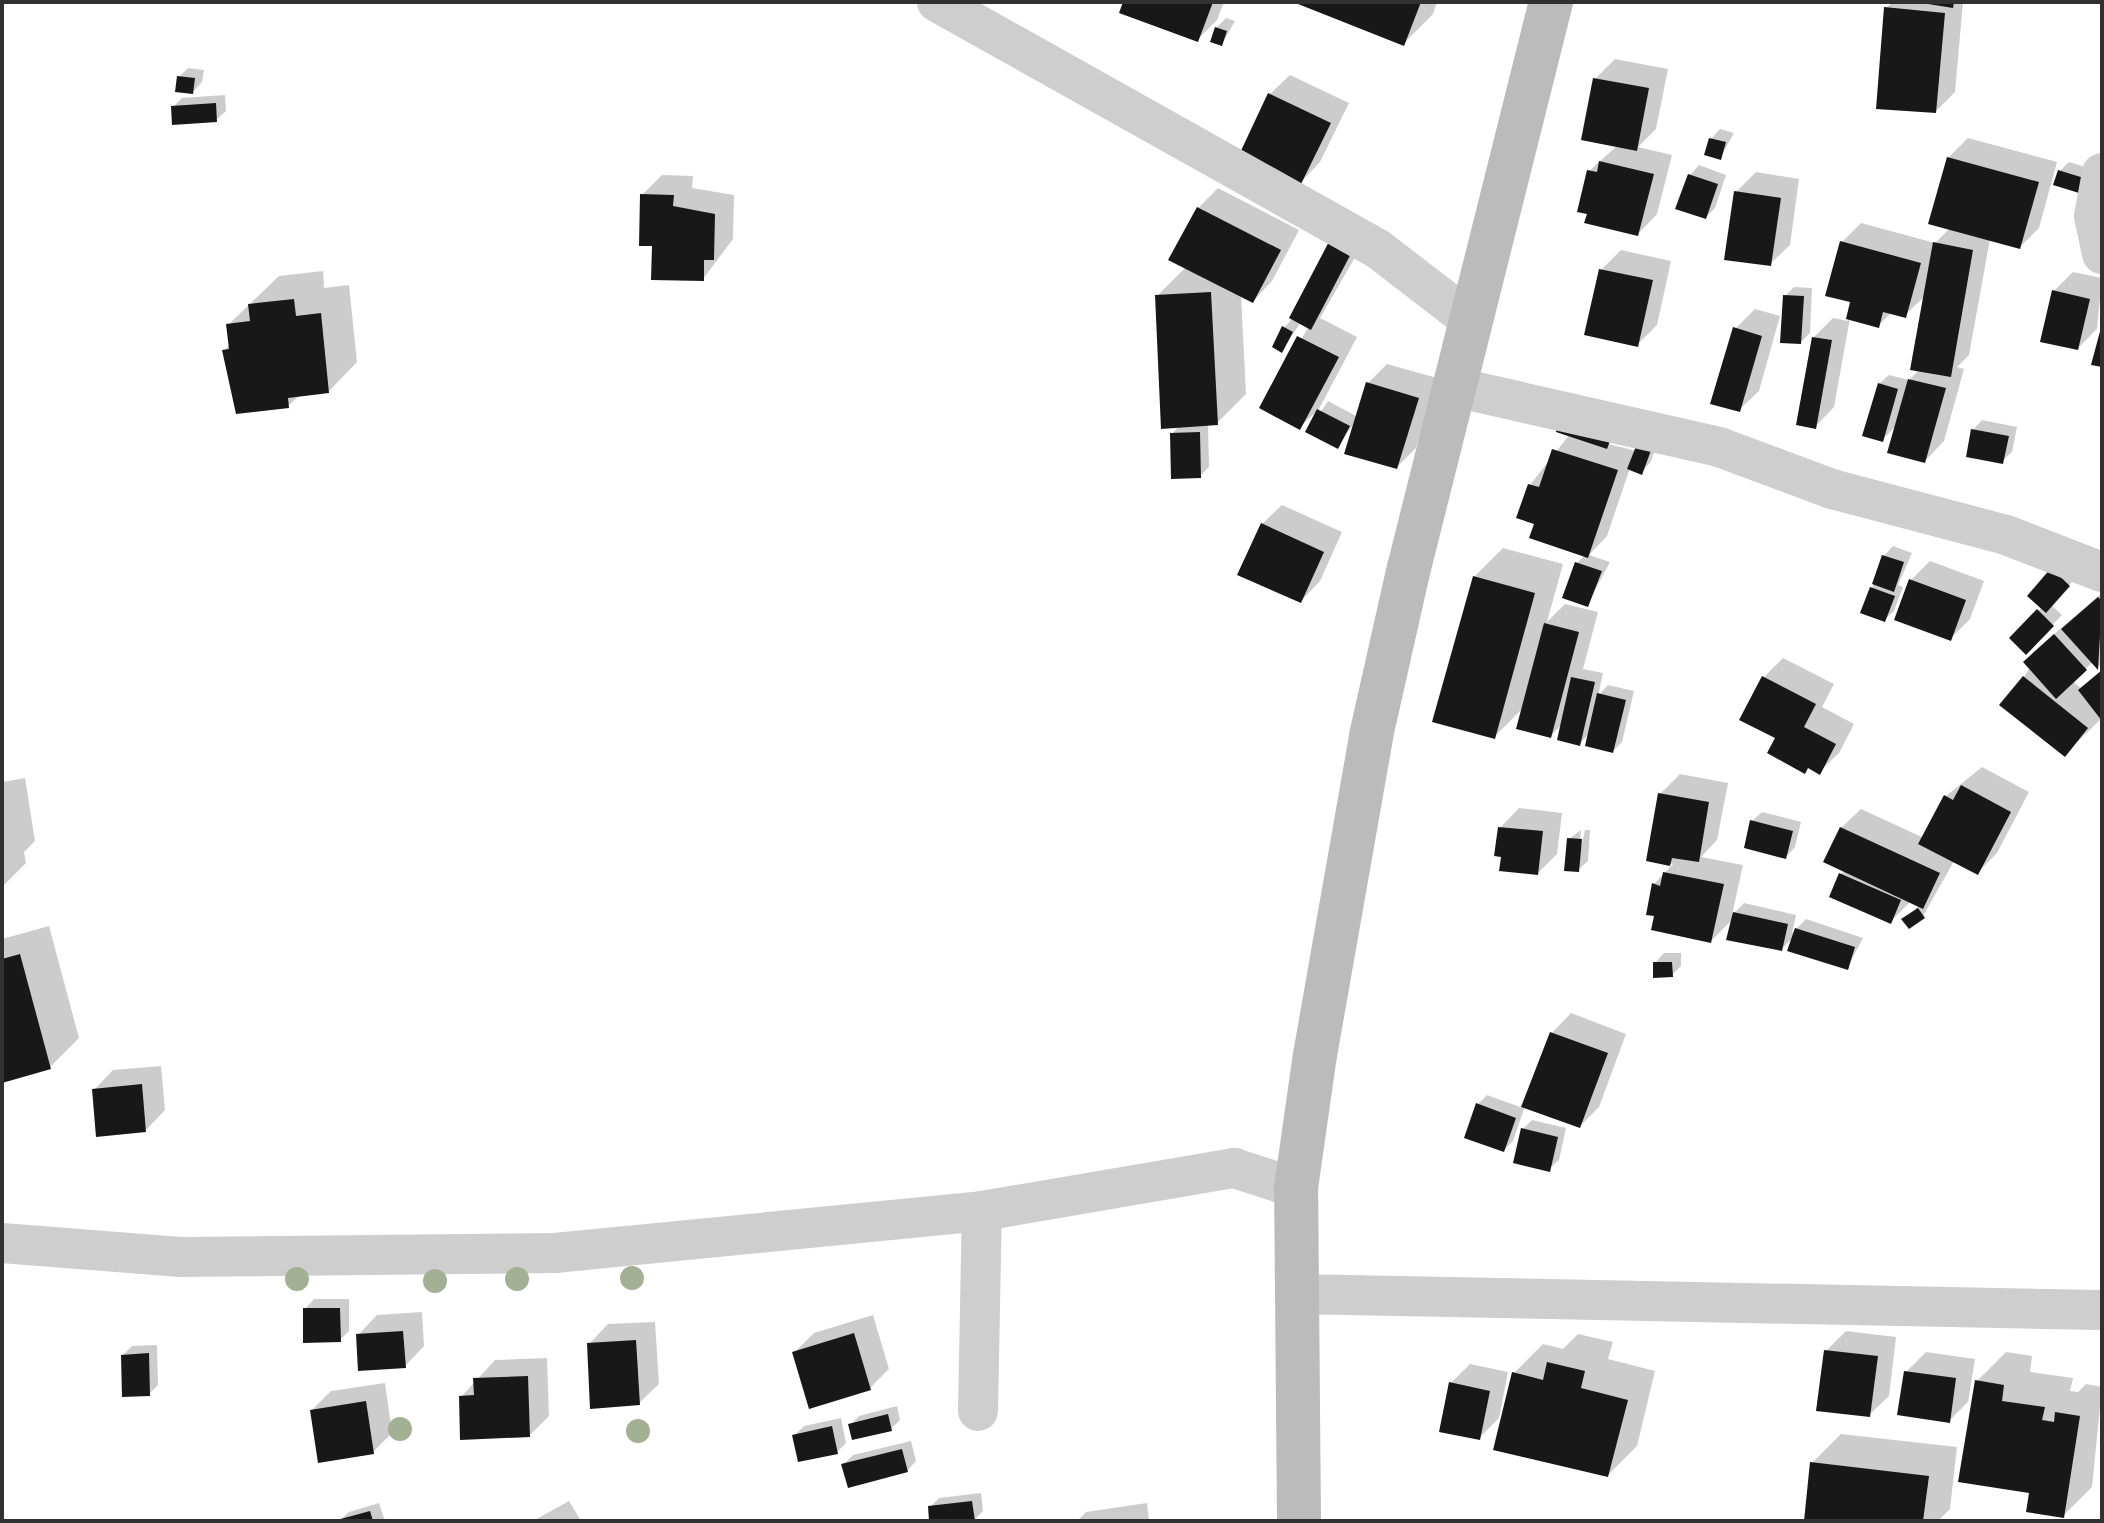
<!DOCTYPE html>
<style>
body{margin:0}
#map{position:relative;width:2104px;height:1523px;overflow:hidden;background:#fff;font-family:Poppins,sans-serif}
div>[style]{position:absolute}
.shadow>*{inset:0;background:#0003}
.building>*{inset:0;background:#181818}
.street>*{height:40px;margin:-20px;padding:0 20px;transform-origin:20px;border-radius:20px;background:#cecece}
.secondary>*{height:44px;margin:-22px;padding:0 22px;transform-origin:22px;border-radius:22px;background:#bbb}
.trees>*{width:24px;height:24px;margin:-12px;border-radius:50%;background:#a3b093}
span{translate:-50% -50%;white-space:nowrap;text-align:center;line-height:1.15;-webkit-text-stroke:8px #fff;paint-order:stroke}
.frame{position:absolute;inset:0;border:4px solid #313131;pointer-events:none}
</style>
<div id="map">
<div class="shadow">
<i style="clip-path:polygon(1125px 2px,1224px 2px,1217px 20px,1197px 40px)"></i>
<i style="clip-path:polygon(1298px 2px,1437px 2px,1433px 14px,1404px 43px)"></i>
<i style="clip-path:polygon(1893px 2px,1963px 2px,1955px 92px,1936px 111px,1886px 8px)"></i>
<i style="clip-path:polygon(1226px 18px,1235px 21px,1222px 44px,1216px 28px)"></i>
<i style="clip-path:polygon(1615px 59px,1668px 69px,1656px 129px,1638px 147px,1672px 155px,1657px 214px,1638px 234px,1589px 213px,1589px 171px,1618px 145px,1595px 79px)"></i>
<i style="clip-path:polygon(188px 68px,204px 70px,202px 82px,193px 92px,179px 77px)"></i>
<i style="clip-path:polygon(1290px 75px,1349px 103px,1320px 162px,1301px 182px,1270px 94px)"></i>
<i style="clip-path:polygon(225px 95px,226px 111px,216px 120px,173px 107px,182px 98px)"></i>
<i style="clip-path:polygon(1720px 129px,1734px 133px,1720px 158px,1711px 139px)"></i>
<i style="clip-path:polygon(1968px 138px,2057px 162px,2039px 228px,2020px 247px,1990px 239px,1969px 355px,1957px 367px,1964px 369px,1944px 441px,1925px 461px,1897px 425px,1882px 440px,1879px 384px,1889px 375px,1909px 380px,1920px 369px,1926px 295px,1905px 315px,1892px 312px,1878px 326px,1850px 318px,1834px 407px,1815px 427px,1813px 338px,1833px 318px,1848px 321px,1853px 301px,1842px 242px,1861px 223px,1935px 243px,1950px 228px,1948px 158px)"></i>
<i style="clip-path:polygon(2069px 162px,2092px 169px,2088px 181px,2060px 171px)"></i>
<i style="clip-path:polygon(1699px 165px,1726px 175px,1715px 208px,1706px 217px,1690px 175px)"></i>
<i style="clip-path:polygon(1756px 172px,1799px 179px,1790px 245px,1770px 264px,1736px 192px)"></i>
<i style="clip-path:polygon(662px 175px,693px 176px,692px 188px,734px 195px,733px 239px,703px 279px,654px 244px,642px 195px)"></i>
<i style="clip-path:polygon(1218px 188px,1299px 230px,1272px 281px,1253px 301px,1241px 295px,1246px 394px,1217px 423px,1208px 424px,1209px 467px,1200px 476px,1172px 434px,1179px 426px,1157px 296px,1186px 267px,1198px 208px)"></i>
<i style="clip-path:polygon(1373px 226px,1320px 318px,1357px 337px,1319px 409px,1300px 427px,1262px 407px,1309px 326px,1301px 322px,1282px 350px,1284px 328px)"></i>
<i style="clip-path:polygon(1621px 250px,1671px 261px,1657px 325px,1638px 344px,1601px 270px)"></i>
<i style="clip-path:polygon(323px 271px,324px 288px,349px 285px,357px 362px,328px 392px,300px 395px,288px 406px,224px 351px,230px 344px,228px 325px,279px 276px)"></i>
<i style="clip-path:polygon(2073px 272px,2102px 278px,2097px 329px,2078px 348px,2054px 291px)"></i>
<i style="clip-path:polygon(1794px 287px,1812px 288px,1810px 333px,1801px 342px,1785px 296px)"></i>
<i style="clip-path:polygon(1755px 309px,1780px 316px,1759px 391px,1739px 410px,1735px 329px)"></i>
<i style="clip-path:polygon(1387px 364px,1437px 378px,1416px 448px,1397px 467px,1353px 425px,1337px 446px,1308px 431px,1328px 401px,1358px 417px,1368px 383px)"></i>
<i style="clip-path:polygon(1982px 420px,2017px 427px,2012px 452px,2002px 461px,1973px 430px)"></i>
<i style="clip-path:polygon(1662px 433px,1650px 463px,1641px 472px,1630px 468px,1607px 536px,1589px 555px,1610px 562px,1587px 605px,1577px 563px,1585px 555px,1536px 523px,1530px 485px,1570px 434px,1636px 451px)"></i>
<i style="clip-path:polygon(1282px 505px,1342px 532px,1320px 581px,1301px 601px,1262px 524px)"></i>
<i style="clip-path:polygon(1893px 546px,1912px 553px,1898px 585px,1903px 587px,1894px 611px,1884px 620px,1872px 588px,1884px 556px)"></i>
<i style="clip-path:polygon(1503px 548px,1563px 564px,1547px 622px,1565px 604px,1598px 612px,1583px 669px,1603px 673px,1598px 696px,1608px 685px,1634px 691px,1622px 742px,1613px 751px,1590px 733px,1579px 744px,1562px 724px,1551px 736px,1523px 708px,1494px 737px,1474px 577px)"></i>
<i style="clip-path:polygon(1930px 561px,1984px 581px,1970px 619px,1950px 639px,1911px 580px)"></i>
<i style="clip-path:polygon(2053px 570px,2078px 575px,2051px 605px,2062px 615px,2026px 652px,2012px 638px,2042px 607px)"></i>
<i style="clip-path:polygon(2102px 593px,2102px 664px,2098px 667px,2093px 662px,2072px 681px,2082px 689px,2102px 671px,2102px 718px,2065px 754px,2024px 677px,2045px 642px)"></i>
<i style="clip-path:polygon(1783px 658px,1834px 684px,1822px 707px,1854px 724px,1839px 753px,1819px 772px,1778px 737px,1742px 719px,1764px 677px)"></i>
<i style="clip-path:polygon(1982px 767px,2029px 792px,1997px 853px,1977px 873px,1954px 861px,1923px 916px,1904px 919px,1920px 905px,1910px 902px,1890px 922px,1841px 874px,1846px 870px,1841px 828px,1861px 809px,1924px 838px,1946px 796px)"></i>
<i style="clip-path:polygon(1680px 774px,1728px 783px,1717px 840px,1701px 857px,1743px 865px,1732px 915px,1744px 903px,1796px 915px,1792px 933px,1806px 919px,1863px 938px,1847px 968px,1794px 937px,1781px 949px,1733px 919px,1711px 941px,1656px 915px,1654px 884px,1673px 864px,1649px 860px,1660px 794px)"></i>
<i style="clip-path:polygon(25px 778px,35px 841px,24px 852px,26px 863px,2px 887px,2px 782px)"></i>
<i style="clip-path:polygon(1519px 808px,1562px 813px,1557px 854px,1538px 873px,1500px 828px)"></i>
<i style="clip-path:polygon(1762px 812px,1801px 822px,1795px 847px,1786px 857px,1752px 821px)"></i>
<i style="clip-path:polygon(1581px 830px,1578px 863px,1585px 830px,1590px 830px,1588px 861px,1578px 870px,1569px 839px)"></i>
<i style="clip-path:polygon(49px 926px,79px 1038px,50px 1067px,2px 1081px,2px 939px)"></i>
<i style="clip-path:polygon(1664px 953px,1681px 953px,1681px 966px,1672px 975px,1655px 963px)"></i>
<i style="clip-path:polygon(1571px 1013px,1626px 1034px,1599px 1107px,1580px 1126px,1525px 1106px,1513px 1141px,1504px 1150px,1478px 1104px,1487px 1095px,1523px 1108px,1552px 1033px)"></i>
<i style="clip-path:polygon(161px 1066px,165px 1110px,146px 1130px,94px 1090px,113px 1070px)"></i>
<i style="clip-path:polygon(1532px 1120px,1566px 1128px,1559px 1160px,1549px 1169px,1523px 1129px)"></i>
<i style="clip-path:polygon(314px 1299px,349px 1299px,349px 1331px,340px 1340px,305px 1309px)"></i>
<i style="clip-path:polygon(422px 1312px,424px 1346px,405px 1366px,358px 1335px,377px 1315px)"></i>
<i style="clip-path:polygon(873px 1315px,889px 1369px,870px 1388px,794px 1353px,814px 1333px)"></i>
<i style="clip-path:polygon(655px 1322px,659px 1384px,639px 1403px,589px 1344px,608px 1324px)"></i>
<i style="clip-path:polygon(1846px 1331px,1896px 1337px,1889px 1396px,1869px 1415px,1826px 1351px)"></i>
<i style="clip-path:polygon(1578px 1334px,1613px 1342px,1608px 1359px,1655px 1371px,1637px 1446px,1608px 1475px,1514px 1373px,1543px 1344px,1563px 1349px)"></i>
<i style="clip-path:polygon(157px 1345px,158px 1385px,149px 1394px,123px 1355px,132px 1346px)"></i>
<i style="clip-path:polygon(1926px 1352px,1975px 1359px,1968px 1402px,1949px 1421px,1906px 1372px)"></i>
<i style="clip-path:polygon(2006px 1352px,2032px 1356px,2030px 1372px,2073px 1378px,2070px 1391px,2078px 1392px,2086px 1384px,2102px 1387px,2092px 1487px,2063px 1516px,2031px 1491px,1977px 1381px)"></i>
<i style="clip-path:polygon(547px 1358px,549px 1416px,529px 1436px,461px 1397px,495px 1360px)"></i>
<i style="clip-path:polygon(1470px 1364px,1508px 1372px,1499px 1418px,1479px 1438px,1451px 1383px)"></i>
<i style="clip-path:polygon(385px 1383px,392px 1433px,373px 1452px,312px 1410px,331px 1391px)"></i>
<i style="clip-path:polygon(897px 1406px,900px 1420px,891px 1429px,850px 1425px,859px 1416px)"></i>
<i style="clip-path:polygon(841px 1418px,846px 1443px,837px 1452px,795px 1435px,804px 1426px)"></i>
<i style="clip-path:polygon(1841px 1434px,1957px 1447px,1950px 1509px,1938px 1521px,1806px 1521px,1812px 1463px)"></i>
<i style="clip-path:polygon(911px 1441px,916px 1461px,907px 1471px,844px 1464px,853px 1455px)"></i>
<i style="clip-path:polygon(981px 1493px,983px 1511px,974px 1520px,931px 1521px,930px 1507px,939px 1498px)"></i>
<i style="clip-path:polygon(569px 1501px,581px 1521px,533px 1521px)"></i>
<i style="clip-path:polygon(379px 1503px,385px 1521px,339px 1521px,349px 1512px)"></i>
<i style="clip-path:polygon(1147px 1503px,1149px 1521px,1077px 1521px,1086px 1512px)"></i>
</div>
<div class="building">
<i style="clip-path:polygon(1123px 2px,1213px 2px,1198px 42px,1119px 13px)"></i>
<i style="clip-path:polygon(1293px 2px,1421px 2px,1404px 46px)"></i>
<i style="clip-path:polygon(1916px 2px,1954px 2px,1953px 8px)"></i>
<i style="clip-path:polygon(1884px 7px,1945px 13px,1936px 113px,1876px 109px)"></i>
<i style="clip-path:polygon(1215px 27px,1227px 31px,1222px 46px,1210px 42px)"></i>
<i style="clip-path:polygon(177px 76px,195px 78px,193px 94px,175px 92px)"></i>
<i style="clip-path:polygon(1593px 78px,1649px 88px,1637px 151px,1581px 140px)"></i>
<i style="clip-path:polygon(1268px 93px,1331px 123px,1301px 184px,1239px 155px)"></i>
<i style="clip-path:polygon(216px 103px,217px 122px,172px 125px,171px 106px)"></i>
<i style="clip-path:polygon(1709px 138px,1726px 142px,1721px 160px,1704px 155px)"></i>
<i style="clip-path:polygon(1947px 157px,2039px 182px,2020px 249px,1928px 224px)"></i>
<i style="clip-path:polygon(1599px 161px,1654px 174px,1638px 236px,1584px 223px,1587px 214px,1577px 212px,1587px 170px,1597px 172px)"></i>
<i style="clip-path:polygon(2058px 170px,2084px 178px,2079px 193px,2053px 185px)"></i>
<i style="clip-path:polygon(1688px 174px,1718px 184px,1706px 219px,1675px 209px)"></i>
<i style="clip-path:polygon(1734px 191px,1781px 198px,1771px 266px,1724px 260px)"></i>
<i style="clip-path:polygon(640px 194px,674px 195px,673px 206px,715px 214px,714px 260px,704px 260px,704px 281px,651px 280px,652px 246px,639px 246px)"></i>
<i style="clip-path:polygon(1197px 207px,1281px 250px,1253px 303px,1168px 260px)"></i>
<i style="clip-path:polygon(1333px 234px,1355px 246px,1311px 330px,1289px 318px)"></i>
<i style="clip-path:polygon(1840px 241px,1921px 263px,1906px 318px,1883px 312px,1879px 328px,1846px 319px,1850px 302px,1825px 296px)"></i>
<i style="clip-path:polygon(1933px 242px,1973px 250px,1951px 377px,1910px 370px)"></i>
<i style="clip-path:polygon(1599px 269px,1653px 280px,1638px 347px,1584px 335px)"></i>
<i style="clip-path:polygon(2052px 290px,2090px 299px,2078px 350px,2040px 342px)"></i>
<i style="clip-path:polygon(1211px 292px,1218px 425px,1161px 429px,1155px 295px)"></i>
<i style="clip-path:polygon(1783px 295px,1804px 296px,1801px 344px,1780px 343px)"></i>
<i style="clip-path:polygon(294px 299px,296px 316px,321px 313px,329px 393px,288px 398px,289px 408px,236px 414px,222px 350px,229px 349px,226px 324px,250px 321px,248px 304px)"></i>
<i style="clip-path:polygon(2102px 324px,2102px 367px,2091px 365px)"></i>
<i style="clip-path:polygon(1282px 326px,1293px 332px,1282px 353px,1272px 347px)"></i>
<i style="clip-path:polygon(1733px 327px,1762px 336px,1740px 412px,1710px 404px)"></i>
<i style="clip-path:polygon(1297px 336px,1339px 357px,1300px 430px,1259px 408px)"></i>
<i style="clip-path:polygon(1812px 337px,1832px 340px,1816px 429px,1796px 425px)"></i>
<i style="clip-path:polygon(1908px 379px,1946px 388px,1925px 463px,1887px 453px)"></i>
<i style="clip-path:polygon(1366px 382px,1419px 398px,1397px 469px,1344px 454px)"></i>
<i style="clip-path:polygon(1878px 383px,1898px 389px,1883px 442px,1862px 436px)"></i>
<i style="clip-path:polygon(1317px 409px,1350px 426px,1338px 449px,1305px 432px)"></i>
<i style="clip-path:polygon(1561px 414px,1613px 433px,1607px 449px,1556px 432px)"></i>
<i style="clip-path:polygon(1971px 429px,2009px 436px,2003px 464px,1966px 457px)"></i>
<i style="clip-path:polygon(1200px 432px,1201px 478px,1171px 479px,1170px 433px)"></i>
<i style="clip-path:polygon(1640px 436px,1654px 442px,1642px 475px,1627px 469px)"></i>
<i style="clip-path:polygon(1552px 449px,1618px 470px,1588px 558px,1529px 538px,1534px 524px,1516px 518px,1528px 484px,1539px 487px)"></i>
<i style="clip-path:polygon(1261px 523px,1324px 552px,1301px 603px,1237px 575px)"></i>
<i style="clip-path:polygon(1882px 555px,1904px 562px,1894px 592px,1872px 584px)"></i>
<i style="clip-path:polygon(1575px 562px,1602px 571px,1588px 607px,1562px 598px)"></i>
<i style="clip-path:polygon(2051px 568px,2070px 586px,2046px 613px,2027px 596px)"></i>
<i style="clip-path:polygon(1473px 576px,1535px 593px,1495px 739px,1432px 722px)"></i>
<i style="clip-path:polygon(1909px 579px,1966px 600px,1951px 641px,1894px 620px)"></i>
<i style="clip-path:polygon(1870px 587px,1895px 596px,1885px 622px,1860px 613px)"></i>
<i style="clip-path:polygon(2098px 597px,2102px 601px,2098px 670px,2061px 629px)"></i>
<i style="clip-path:polygon(2037px 609px,2054px 626px,2026px 655px,2009px 638px)"></i>
<i style="clip-path:polygon(1544px 623px,1579px 632px,1551px 738px,1516px 729px)"></i>
<i style="clip-path:polygon(2054px 634px,2087px 670px,2056px 699px,2023px 662px)"></i>
<i style="clip-path:polygon(2102px 670px,2102px 721px,2078px 690px)"></i>
<i style="clip-path:polygon(1762px 676px,1816px 704px,1804px 727px,1836px 744px,1820px 775px,1808px 768px,1805px 774px,1767px 753px,1775px 738px,1739px 720px)"></i>
<i style="clip-path:polygon(2023px 676px,2088px 728px,2065px 757px,1999px 705px)"></i>
<i style="clip-path:polygon(1571px 677px,1595px 682px,1580px 746px,1557px 740px)"></i>
<i style="clip-path:polygon(1597px 693px,1626px 700px,1613px 753px,1585px 746px)"></i>
<i style="clip-path:polygon(1961px 785px,2011px 812px,1978px 875px,1918px 844px,1944px 795px,1953px 800px)"></i>
<i style="clip-path:polygon(1658px 793px,1709px 802px,1699px 862px,1672px 858px,1670px 866px,1646px 861px)"></i>
<i style="clip-path:polygon(1750px 820px,1793px 831px,1786px 859px,1744px 848px)"></i>
<i style="clip-path:polygon(1498px 827px,1543px 831px,1538px 875px,1499px 871px,1501px 857px,1494px 856px)"></i>
<i style="clip-path:polygon(1840px 827px,1940px 873px,1923px 909px,1823px 862px)"></i>
<i style="clip-path:polygon(1567px 838px,1582px 839px,1579px 872px,1564px 871px)"></i>
<i style="clip-path:polygon(1663px 872px,1724px 884px,1711px 943px,1651px 930px,1654px 916px,1646px 915px,1652px 883px,1660px 886px)"></i>
<i style="clip-path:polygon(1839px 873px,1901px 900px,1891px 924px,1829px 897px)"></i>
<i style="clip-path:polygon(1918px 908px,1925px 918px,1909px 929px,1901px 919px)"></i>
<i style="clip-path:polygon(1733px 912px,1788px 924px,1782px 951px,1726px 940px)"></i>
<i style="clip-path:polygon(1795px 928px,1855px 947px,1848px 970px,1787px 951px)"></i>
<i style="clip-path:polygon(20px 954px,51px 1069px,2px 1083px,2px 959px)"></i>
<i style="clip-path:polygon(1653px 962px,1672px 962px,1673px 977px,1653px 978px)"></i>
<i style="clip-path:polygon(1550px 1032px,1608px 1053px,1580px 1128px,1521px 1107px)"></i>
<i style="clip-path:polygon(142px 1084px,146px 1132px,96px 1137px,92px 1089px)"></i>
<i style="clip-path:polygon(1476px 1103px,1516px 1118px,1504px 1152px,1464px 1138px)"></i>
<i style="clip-path:polygon(1521px 1128px,1558px 1137px,1550px 1172px,1513px 1163px)"></i>
<i style="clip-path:polygon(303px 1308px,340px 1308px,341px 1342px,303px 1343px)"></i>
<i style="clip-path:polygon(403px 1331px,406px 1368px,358px 1371px,356px 1334px)"></i>
<i style="clip-path:polygon(854px 1333px,871px 1390px,809px 1409px,792px 1352px)"></i>
<i style="clip-path:polygon(636px 1340px,640px 1405px,590px 1409px,587px 1343px)"></i>
<i style="clip-path:polygon(1824px 1350px,1878px 1356px,1870px 1417px,1816px 1411px)"></i>
<i style="clip-path:polygon(149px 1353px,150px 1396px,122px 1397px,121px 1355px)"></i>
<i style="clip-path:polygon(1547px 1362px,1585px 1371px,1581px 1388px,1628px 1400px,1608px 1477px,1493px 1450px,1512px 1372px,1543px 1380px)"></i>
<i style="clip-path:polygon(1904px 1371px,1956px 1378px,1950px 1423px,1897px 1415px)"></i>
<i style="clip-path:polygon(528px 1376px,530px 1437px,460px 1440px,459px 1396px,474px 1395px,473px 1378px)"></i>
<i style="clip-path:polygon(1975px 1380px,2004px 1385px,2002px 1401px,2045px 1407px,2042px 1420px,2054px 1422px,2055px 1412px,2080px 1416px,2064px 1518px,2026px 1512px,2029px 1493px,1958px 1482px)"></i>
<i style="clip-path:polygon(1449px 1382px,1490px 1391px,1480px 1440px,1439px 1432px)"></i>
<i style="clip-path:polygon(366px 1401px,374px 1454px,318px 1463px,310px 1410px)"></i>
<i style="clip-path:polygon(888px 1414px,892px 1431px,852px 1440px,848px 1424px)"></i>
<i style="clip-path:polygon(832px 1426px,838px 1454px,798px 1462px,792px 1435px)"></i>
<i style="clip-path:polygon(902px 1449px,908px 1472px,848px 1488px,841px 1464px)"></i>
<i style="clip-path:polygon(1810px 1462px,1929px 1476px,1923px 1521px,1804px 1521px)"></i>
<i style="clip-path:polygon(972px 1501px,975px 1521px,929px 1521px,928px 1506px)"></i>
<i style="clip-path:polygon(370px 1511px,373px 1521px,338px 1521px,337px 1520px)"></i>
</div>
<div class="street">
<i style="left:937px;top:2px;width:505px;rotate:29.25deg"></i>
<i style="left:1378px;top:249px;width:115px;rotate:37.6deg"></i>
<i style="left:2102px;top:173px;width:44px;rotate:100.5deg"></i>
<i style="left:2094px;top:216px;width:39px;rotate:78deg"></i>
<i style="left:1455px;top:387px;width:271px;rotate:12.8deg"></i>
<i style="left:1719px;top:447px;width:121px;rotate:20.4deg"></i>
<i style="left:1832px;top:489px;width:180px;rotate:14.8deg"></i>
<i style="left:2006px;top:535px;width:103px;rotate:21.1deg"></i>
<i style="left:2px;top:1243px;width:179px;rotate:4.5deg"></i>
<i style="left:180px;top:1257px;width:375px;rotate:-0.6deg"></i>
<i style="left:555px;top:1253px;width:429px;rotate:-5.6deg"></i>
<i style="left:982px;top:1211px;width:256px;rotate:-9.7deg"></i>
<i style="left:1234px;top:1168px;width:65px;rotate:17.9deg"></i>
<i style="left:1295px;top:1294px;width:807px;rotate:1.14deg"></i>
<i style="left:978px;top:1411px;width:200px;rotate:-88.9deg"></i>
</div>
<div class="secondary">
<i style="left:1299px;top:1521px;width:333px;rotate:-90.5deg"></i>
<i style="left:1296px;top:1188px;width:134px;rotate:-81.9deg"></i>
<i style="left:1315px;top:1055px;width:324px;rotate:-80deg"></i>
<i style="left:1371px;top:736px;width:172px;rotate:-77.3deg"></i>
<i style="left:1409px;top:568px;width:584px;rotate:-75.92deg"></i>
</div>
<div class="trees">
<i style="left:632px;top:1278px"></i>
<i style="left:297px;top:1279px"></i>
<i style="left:517px;top:1279px"></i>
<i style="left:435px;top:1281px"></i>
<i style="left:400px;top:1429px"></i>
<i style="left:638px;top:1431px"></i>
</div>
<div class="frame"></div>
</div>
